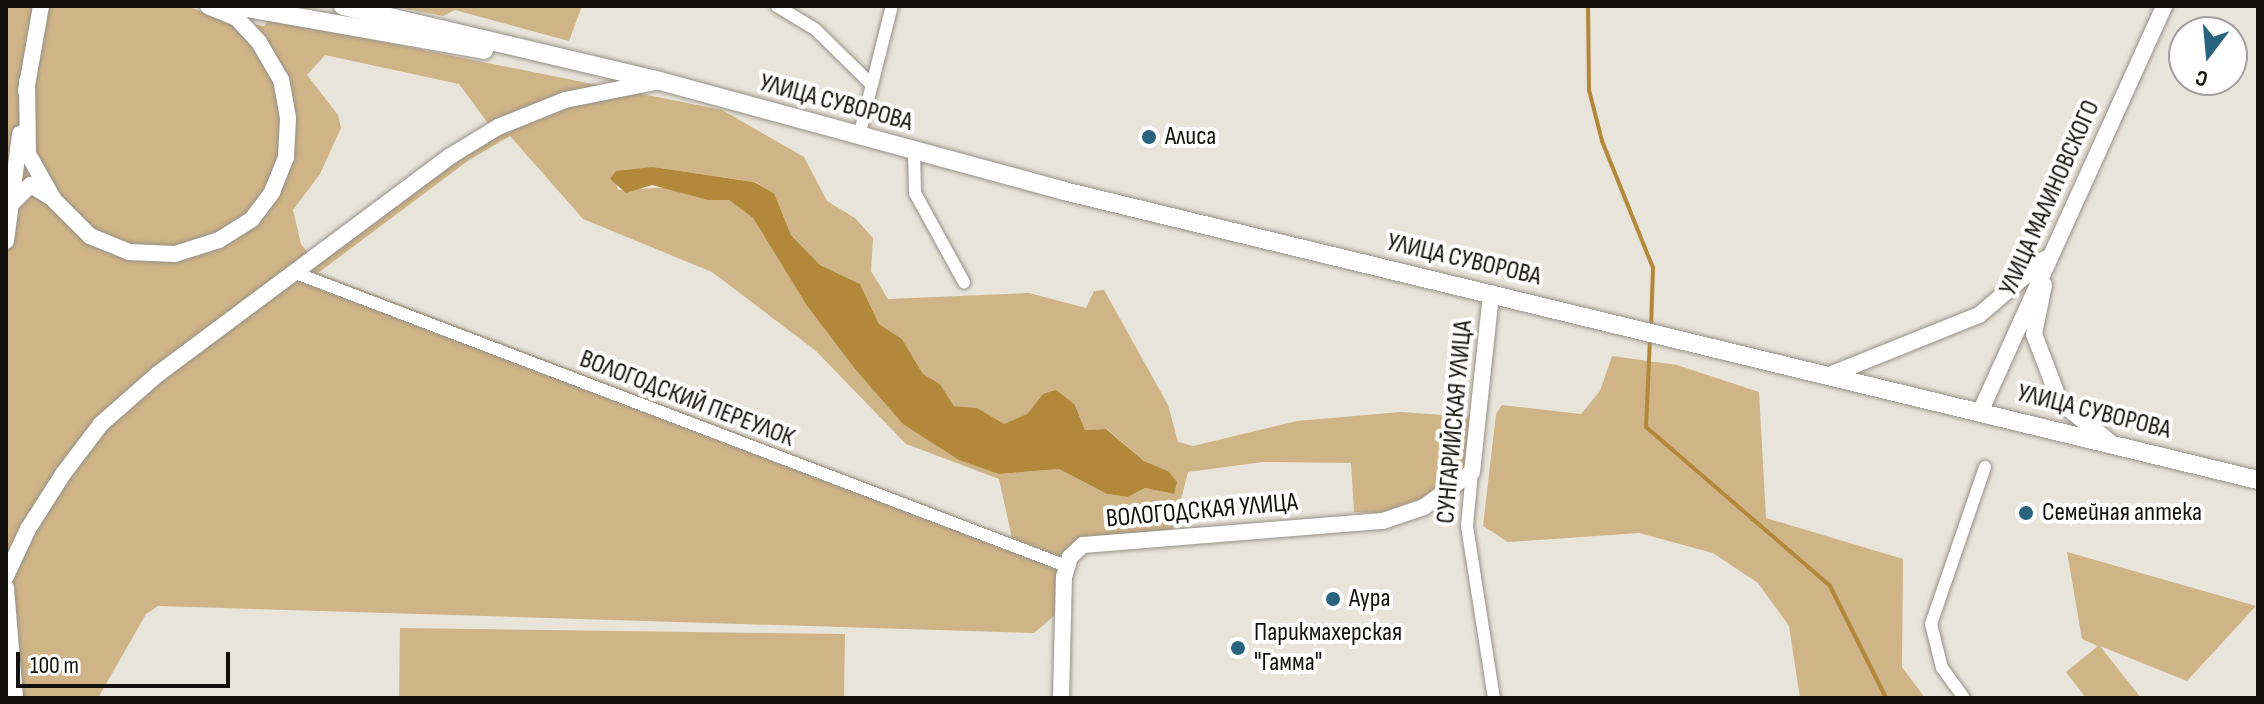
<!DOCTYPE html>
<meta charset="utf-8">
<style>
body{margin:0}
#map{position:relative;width:2264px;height:704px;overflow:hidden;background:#e9e4da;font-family:"Sofia Sans Condensed",sans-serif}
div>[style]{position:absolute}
.green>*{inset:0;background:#cfb487}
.water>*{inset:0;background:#b2893b}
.stream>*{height:4px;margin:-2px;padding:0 2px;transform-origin:2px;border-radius:2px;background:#b2893b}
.roads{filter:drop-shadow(0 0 2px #959087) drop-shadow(0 0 2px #959087)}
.minor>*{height:12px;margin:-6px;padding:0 6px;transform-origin:6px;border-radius:6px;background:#fff}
.tertiary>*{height:16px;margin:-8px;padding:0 8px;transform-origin:8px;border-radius:8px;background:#fff}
.secondary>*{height:18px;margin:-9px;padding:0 9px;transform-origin:9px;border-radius:9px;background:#fff}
.dots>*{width:22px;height:22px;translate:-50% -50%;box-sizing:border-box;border:4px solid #fff;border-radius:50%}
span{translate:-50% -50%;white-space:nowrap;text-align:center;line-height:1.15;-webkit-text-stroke:8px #fff;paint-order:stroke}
.street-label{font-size:26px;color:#12100d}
.poi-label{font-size:26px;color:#12100d}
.left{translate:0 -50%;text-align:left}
.frame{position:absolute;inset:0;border:8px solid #12100d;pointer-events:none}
.north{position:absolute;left:2168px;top:16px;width:80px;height:80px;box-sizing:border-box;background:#fff;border:2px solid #a09f9e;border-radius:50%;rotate:196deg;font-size:22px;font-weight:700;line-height:32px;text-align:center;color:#12100d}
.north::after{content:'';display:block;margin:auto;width:28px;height:36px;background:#2a637d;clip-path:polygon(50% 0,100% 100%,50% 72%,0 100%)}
.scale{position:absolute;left:16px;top:652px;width:214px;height:36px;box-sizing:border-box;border:4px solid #12100d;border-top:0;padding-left:10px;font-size:24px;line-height:28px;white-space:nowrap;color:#12100d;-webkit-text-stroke:6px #fff;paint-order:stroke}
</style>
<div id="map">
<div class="green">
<i style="clip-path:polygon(evenodd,6px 6px,187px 6px,220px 19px,264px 26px,269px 19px,722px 110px,804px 157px,827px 201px,855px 218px,873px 238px,871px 271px,888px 299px,1029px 293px,1086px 308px,1094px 291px,1104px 290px,1168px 405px,1178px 442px,1193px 446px,1297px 421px,1401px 412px,1471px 417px,1465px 465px,1422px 498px,1379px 513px,1354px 512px,1351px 463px,1263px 462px,1188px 472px,1173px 531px,1082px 538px,1059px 556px,1055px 615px,1034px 633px,158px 606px,146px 614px,98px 698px,6px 698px,6px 6px,325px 55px,459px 84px,493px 130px,312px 258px,301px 244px,293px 210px,320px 174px,341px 128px,338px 115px,307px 75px,325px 55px,6px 6px,510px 136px,583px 219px,712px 272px,816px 351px,906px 444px,999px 479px,1012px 538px,318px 273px,469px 160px,510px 136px,6px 6px,653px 167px,755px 182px,774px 193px,791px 235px,820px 265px,860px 284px,879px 324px,902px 339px,923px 374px,940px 384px,954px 406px,977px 408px,1004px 425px,1027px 414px,1043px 394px,1075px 405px,1085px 430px,1107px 429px,1144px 461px,1168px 471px,1174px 494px,1145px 488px,1128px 497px,1107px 494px,1059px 469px,999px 474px,855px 369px,807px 306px,753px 218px,729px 200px,708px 200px,674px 187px,618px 190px,616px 183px,653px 167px)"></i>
<i style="clip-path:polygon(393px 6px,582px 6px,569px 41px,455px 10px,443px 16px)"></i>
<i style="clip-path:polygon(1612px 356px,1677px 365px,1759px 392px,1766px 518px,1903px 559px,1902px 667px,1925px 698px,1800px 698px,1789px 626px,1758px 583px,1713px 553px,1639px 533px,1508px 542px,1483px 526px,1496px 414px,1502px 405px,1581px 414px,1600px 391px)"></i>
<i style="clip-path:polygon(2067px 552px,2256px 606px,2187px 681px,2100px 646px,2141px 698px,2086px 698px,2066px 672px,2098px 646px,2082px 639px)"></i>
<i style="clip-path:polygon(400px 628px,845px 634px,844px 698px,399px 698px)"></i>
</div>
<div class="water">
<i style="clip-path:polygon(653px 167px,754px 182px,774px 193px,791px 235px,820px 265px,860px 284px,879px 324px,902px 339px,923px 374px,940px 384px,954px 406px,977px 408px,1004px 424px,1027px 414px,1043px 394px,1056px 390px,1075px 405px,1085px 430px,1106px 429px,1144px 461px,1168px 471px,1177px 482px,1174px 494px,1145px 488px,1128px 497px,1107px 494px,1059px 469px,999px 474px,959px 460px,903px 424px,855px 369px,807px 306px,753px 218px,729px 200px,708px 200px,652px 185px,626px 193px,610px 179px,616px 171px)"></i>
</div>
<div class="stream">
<i style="left:1588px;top:6px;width:84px;rotate:89.3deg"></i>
<i style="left:1589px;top:90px;width:53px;rotate:75.7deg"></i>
<i style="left:1602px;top:141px;width:137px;rotate:68.1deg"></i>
<i style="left:1653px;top:268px;width:60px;rotate:91.9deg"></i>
<i style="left:1650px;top:337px;width:90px;rotate:92.5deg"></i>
<i style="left:1646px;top:427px;width:243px;rotate:40.8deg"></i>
<i style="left:1830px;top:586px;width:125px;rotate:63.4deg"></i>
</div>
<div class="roads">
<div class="minor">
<i style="left:777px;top:6px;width:44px;rotate:31.2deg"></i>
<i style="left:815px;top:29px;width:76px;rotate:44.5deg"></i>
<i style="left:859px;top:136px;width:134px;rotate:-75.8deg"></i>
<i style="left:914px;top:151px;width:42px;rotate:88.6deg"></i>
<i style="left:915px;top:193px;width:102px;rotate:61.2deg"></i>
<i style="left:293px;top:272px;width:827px;rotate:20.82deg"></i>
<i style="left:1472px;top:472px;width:54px;rotate:95.3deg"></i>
<i style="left:1467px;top:526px;width:174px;rotate:81.1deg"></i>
<i style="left:1964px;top:698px;width:37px;rotate:-126deg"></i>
<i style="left:1942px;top:668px;width:45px;rotate:-104deg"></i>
<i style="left:1931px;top:624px;width:166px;rotate:-71deg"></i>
</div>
<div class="tertiary">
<i style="left:27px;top:81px;width:73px;rotate:89.2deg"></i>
<i style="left:28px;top:154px;width:53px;rotate:60.5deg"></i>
<i style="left:54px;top:200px;width:51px;rotate:45deg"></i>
<i style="left:90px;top:236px;width:42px;rotate:22.3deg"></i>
<i style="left:129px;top:252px;width:46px;rotate:2.5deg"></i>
<i style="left:175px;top:254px;width:46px;rotate:-17.7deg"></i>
<i style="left:219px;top:240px;width:39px;rotate:-32deg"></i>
<i style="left:252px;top:219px;width:34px;rotate:-53deg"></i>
<i style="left:272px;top:192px;width:38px;rotate:-68deg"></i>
<i style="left:286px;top:157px;width:39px;rotate:-87deg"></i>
<i style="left:288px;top:118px;width:39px;rotate:-100deg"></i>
<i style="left:281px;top:80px;width:44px;rotate:-120.1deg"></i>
<i style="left:259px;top:42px;width:33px;rotate:-133deg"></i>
<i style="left:237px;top:18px;width:31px;rotate:-158deg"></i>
<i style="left:26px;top:91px;width:86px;rotate:-80deg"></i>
<i style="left:10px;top:205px;width:29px;rotate:-44deg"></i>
<i style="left:31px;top:185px;width:22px;rotate:32deg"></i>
<i style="left:6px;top:241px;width:108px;rotate:-82.5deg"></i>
<i style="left:2044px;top:285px;width:50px;rotate:101.5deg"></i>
<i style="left:2034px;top:334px;width:73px;rotate:69.1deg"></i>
<i style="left:2060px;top:402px;width:64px;rotate:38.7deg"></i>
<i style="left:1832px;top:374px;width:158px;rotate:-21.9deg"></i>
<i style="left:1979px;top:315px;width:87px;rotate:-40.3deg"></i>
<i style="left:1981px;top:410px;width:444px;rotate:-65.6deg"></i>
<i style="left:6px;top:576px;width:52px;rotate:-64.9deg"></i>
<i style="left:28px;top:529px;width:65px;rotate:-57.5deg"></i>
<i style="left:63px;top:474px;width:63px;rotate:-52.8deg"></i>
<i style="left:101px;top:424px;width:76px;rotate:-41.3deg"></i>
<i style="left:158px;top:374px;width:363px;rotate:-36.7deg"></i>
<i style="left:449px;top:157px;width:57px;rotate:-31.5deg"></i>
<i style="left:498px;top:127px;width:72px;rotate:-21.9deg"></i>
<i style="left:565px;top:100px;width:97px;rotate:-11.3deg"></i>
<i style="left:6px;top:588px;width:110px;rotate:85.3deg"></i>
<i style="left:1061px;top:698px;width:121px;rotate:-88.6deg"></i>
<i style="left:1064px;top:577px;width:21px;rotate:-73deg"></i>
<i style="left:1070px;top:557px;width:18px;rotate:-43deg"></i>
<i style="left:1083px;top:545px;width:301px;rotate:-4.6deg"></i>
<i style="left:1383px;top:521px;width:43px;rotate:-18.9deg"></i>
<i style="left:1424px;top:507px;width:59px;rotate:-36.1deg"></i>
<i style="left:1472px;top:472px;width:180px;rotate:-83.9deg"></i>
</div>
<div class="secondary">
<i style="left:235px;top:6px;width:253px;rotate:10deg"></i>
<i style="left:343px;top:6px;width:326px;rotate:13.3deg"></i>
<i style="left:660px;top:81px;width:419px;rotate:15.2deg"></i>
<i style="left:1064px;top:191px;width:1228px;rotate:13.61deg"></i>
</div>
</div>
<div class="dots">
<i style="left:1149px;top:137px;background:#2a637d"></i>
<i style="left:2026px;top:513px;background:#2a637d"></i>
<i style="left:1333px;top:599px;background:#2a637d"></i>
<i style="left:1238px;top:648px;background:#2a637d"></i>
</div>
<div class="street-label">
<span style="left:836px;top:103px;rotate:15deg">УЛИЦА СУВОРОВА</span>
<span style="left:2050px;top:198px;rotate:-66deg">УЛИЦА МАЛИНОВСКОГО</span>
<span style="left:1464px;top:260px;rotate:13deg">УЛИЦА СУВОРОВА</span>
<span style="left:687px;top:399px;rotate:21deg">ВОЛОГОДСКИЙ ПЕРЕУЛОК</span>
<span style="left:2094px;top:412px;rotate:14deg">УЛИЦА СУВОРОВА</span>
<span style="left:1455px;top:422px;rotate:-85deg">СУНГАРИЙСКАЯ УЛИЦА</span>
<span style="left:1202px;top:511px;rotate:-5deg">ВОЛОГОДСКАЯ УЛИЦА</span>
</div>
<div class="poi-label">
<span class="left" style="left:1165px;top:137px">Алиса</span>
<span class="left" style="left:2042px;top:513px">Семейная аптека</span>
<span class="left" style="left:1349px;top:599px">Аура</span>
<span class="left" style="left:1254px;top:648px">Парикмахерская<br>"Гамма"</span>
</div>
<div class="frame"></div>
<div class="north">С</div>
<div class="scale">100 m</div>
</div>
